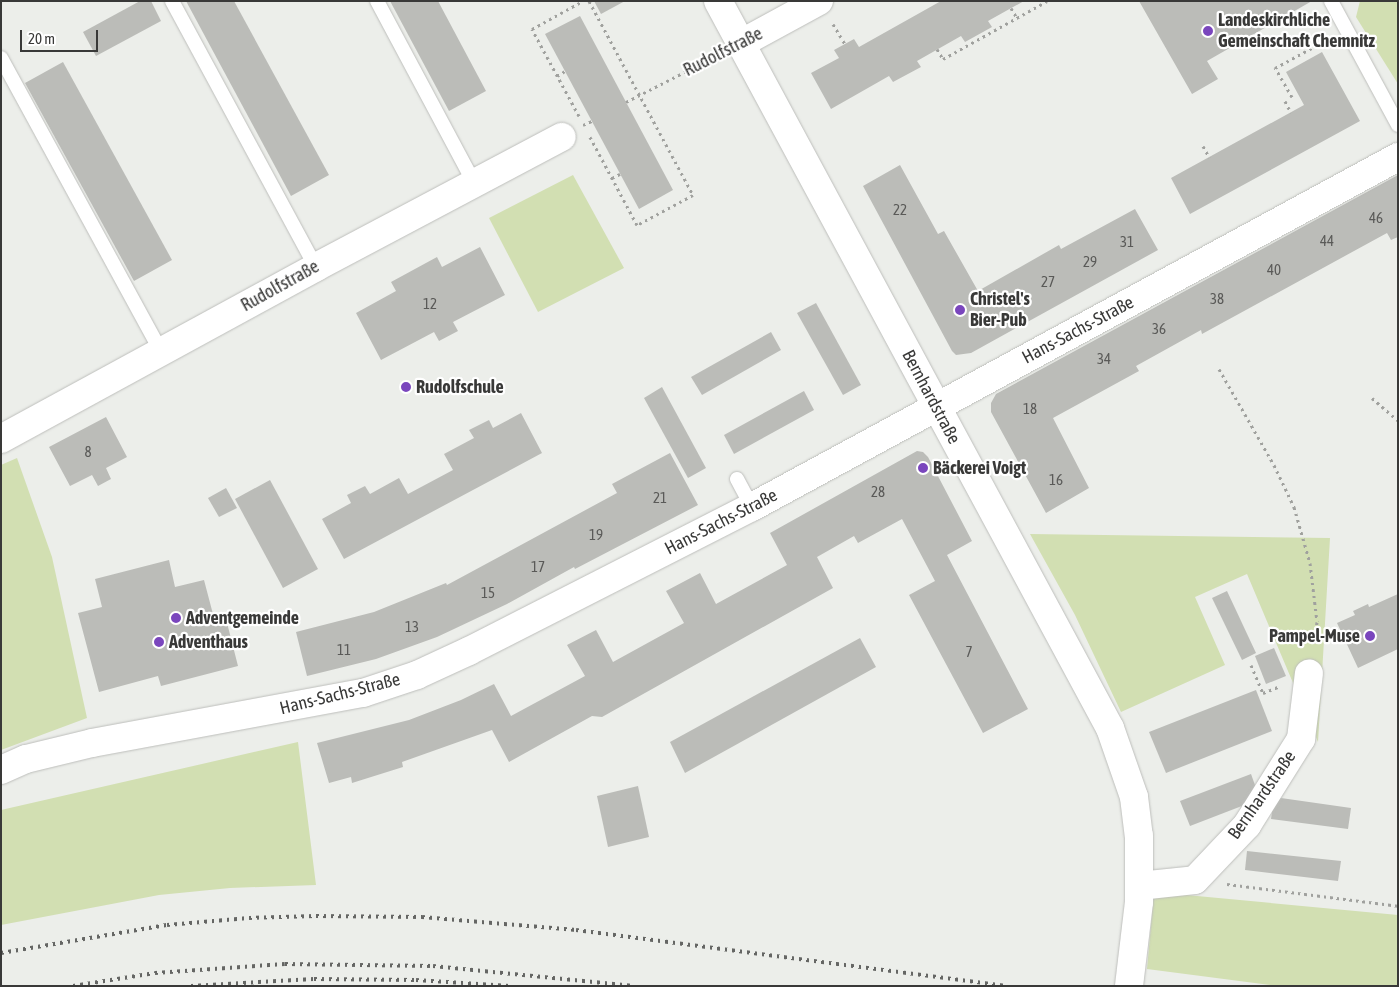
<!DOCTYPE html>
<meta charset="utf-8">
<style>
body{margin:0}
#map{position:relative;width:1399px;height:987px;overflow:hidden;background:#eceeea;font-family:"Asap Condensed",sans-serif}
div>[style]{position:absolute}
.green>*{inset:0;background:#d2dfb2}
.building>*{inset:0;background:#bbbcb8}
.path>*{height:3px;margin-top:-1.5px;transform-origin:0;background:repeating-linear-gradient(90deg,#a0a19e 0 2.5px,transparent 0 6.5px)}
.roads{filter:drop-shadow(0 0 1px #bdbebb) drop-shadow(0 0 1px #bdbebb)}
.lane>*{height:14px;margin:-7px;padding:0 7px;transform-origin:7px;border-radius:7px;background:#fff}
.street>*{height:28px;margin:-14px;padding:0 14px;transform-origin:14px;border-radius:14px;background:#fff}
.rail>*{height:4px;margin-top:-2px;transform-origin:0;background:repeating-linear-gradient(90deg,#656664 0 2.5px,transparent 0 7.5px)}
.dots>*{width:14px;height:14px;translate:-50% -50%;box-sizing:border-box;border:2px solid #fff;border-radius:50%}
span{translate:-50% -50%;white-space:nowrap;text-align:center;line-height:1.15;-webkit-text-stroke:4.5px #fff;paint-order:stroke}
.number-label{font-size:15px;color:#5a5a58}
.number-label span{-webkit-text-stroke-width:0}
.poi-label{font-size:18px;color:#393938;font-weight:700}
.left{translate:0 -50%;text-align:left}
.right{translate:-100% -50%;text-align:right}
.street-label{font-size:18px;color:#393938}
.frame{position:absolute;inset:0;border:2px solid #393938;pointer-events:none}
.scale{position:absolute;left:20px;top:30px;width:78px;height:22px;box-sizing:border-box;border:2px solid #393938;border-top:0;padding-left:6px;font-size:15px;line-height:18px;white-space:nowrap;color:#393938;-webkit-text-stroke:4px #fff;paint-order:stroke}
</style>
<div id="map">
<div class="green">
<i style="clip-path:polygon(1360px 1px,1398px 1px,1398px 84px,1356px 17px)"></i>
<i style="clip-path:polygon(573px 175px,624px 268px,538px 312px,489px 218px)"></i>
<i style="clip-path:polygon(17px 458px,52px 557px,87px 718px,1px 750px,1px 465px)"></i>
<i style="clip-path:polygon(1030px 534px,1330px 538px,1318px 742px,1247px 574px,1195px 597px,1225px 665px,1121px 712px,1075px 615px)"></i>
<i style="clip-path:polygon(298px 742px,316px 885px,230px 888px,159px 895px,1px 925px,1px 810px)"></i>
<i style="clip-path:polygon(1154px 892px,1398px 915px,1398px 986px,1277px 986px,1147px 969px)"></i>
</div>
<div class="building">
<i style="clip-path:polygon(140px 1px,151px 1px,161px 21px,96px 56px,83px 32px)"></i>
<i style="clip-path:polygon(186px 1px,234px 1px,329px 175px,291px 196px)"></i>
<i style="clip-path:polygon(390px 1px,438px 1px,486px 91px,449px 111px)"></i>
<i style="clip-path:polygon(594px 1px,625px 1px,601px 14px)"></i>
<i style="clip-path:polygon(941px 1px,1024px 1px,988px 21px,992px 27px,965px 42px,961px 36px,917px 61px,921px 67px,893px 82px,889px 76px,831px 109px,811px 73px,839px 58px,834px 50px,854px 39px,859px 47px)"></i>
<i style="clip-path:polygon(1139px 1px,1312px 1px,1207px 61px,1218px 79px,1192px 94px)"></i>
<i style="clip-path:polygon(580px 16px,673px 190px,639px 209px,545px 34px)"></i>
<i style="clip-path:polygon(1322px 52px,1360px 121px,1190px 214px,1171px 178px,1304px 105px,1286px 72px)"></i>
<i style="clip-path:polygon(63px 62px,172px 260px,134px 281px,25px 83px)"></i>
<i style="clip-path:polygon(900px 165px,938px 234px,944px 231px,978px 291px,1059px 245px,1061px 249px,1135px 209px,1158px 250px,971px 353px,956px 355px,952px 351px,863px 186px)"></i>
<i style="clip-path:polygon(1398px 175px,1398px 237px,1391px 240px,1387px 233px,1202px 334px,1201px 330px,1136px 366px,1139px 371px,1053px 418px,1089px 488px,1046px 513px,991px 412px,991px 403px,996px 394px)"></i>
<i style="clip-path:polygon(480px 247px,505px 295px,453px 322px,458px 331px,439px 341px,434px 332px,381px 360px,356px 313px,396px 291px,391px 282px,437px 257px,442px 267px)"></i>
<i style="clip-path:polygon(816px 303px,861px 385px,843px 395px,797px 313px)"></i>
<i style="clip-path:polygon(771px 332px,781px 350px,702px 395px,691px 377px)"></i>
<i style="clip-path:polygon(662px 387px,706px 468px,688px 478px,644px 398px)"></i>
<i style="clip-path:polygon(804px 391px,814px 410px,734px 454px,724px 435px)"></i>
<i style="clip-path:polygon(521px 413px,542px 453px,344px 559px,322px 519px,351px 503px,347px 495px,365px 486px,370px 494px,399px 478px,408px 494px,453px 470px,444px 454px,474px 438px,469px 430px,489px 420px,493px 428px)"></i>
<i style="clip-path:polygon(106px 417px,127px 457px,106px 468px,111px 479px,98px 486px,92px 475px,70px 486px,49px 447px)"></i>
<i style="clip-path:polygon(917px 451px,923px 452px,928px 457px,972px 541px,947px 555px,1028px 709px,983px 733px,909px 595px,935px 581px,902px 519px,858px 543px,854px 536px,817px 557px,833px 588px,602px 717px,592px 716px,509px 762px,492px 730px,402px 762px,403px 767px,352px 783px,351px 777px,329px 783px,317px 743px,409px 720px,461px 700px,494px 684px,511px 716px,585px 676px,567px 645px,596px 630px,613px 662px,684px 623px,666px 591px,700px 573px,716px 604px,787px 565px,770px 533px)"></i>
<i style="clip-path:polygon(670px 453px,698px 505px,575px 569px,574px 567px,507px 604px,437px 637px,376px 659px,307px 676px,296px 632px,374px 612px,446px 583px,447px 585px,617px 493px,612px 484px)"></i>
<i style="clip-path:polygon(270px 480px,318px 569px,283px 588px,235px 499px)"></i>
<i style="clip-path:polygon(226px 488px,237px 508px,219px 517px,208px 498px)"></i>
<i style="clip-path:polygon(169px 560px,175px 587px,204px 580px,214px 618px,225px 615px,238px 666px,161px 686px,158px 676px,99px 692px,78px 613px,102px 607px,95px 579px)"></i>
<i style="clip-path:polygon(1227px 591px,1256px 653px,1242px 660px,1212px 598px)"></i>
<i style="clip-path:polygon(1398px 594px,1398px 649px,1358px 668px,1337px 623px,1355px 615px,1353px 611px,1368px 604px,1369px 607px)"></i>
<i style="clip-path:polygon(860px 638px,876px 667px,685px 773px,670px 742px)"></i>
<i style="clip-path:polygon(1274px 648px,1286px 676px,1266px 684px,1255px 656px)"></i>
<i style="clip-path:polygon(1256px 690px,1272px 731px,1166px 773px,1149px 732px)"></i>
<i style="clip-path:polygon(1251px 774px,1260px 799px,1190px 826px,1180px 801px)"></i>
<i style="clip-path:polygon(638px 786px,649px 837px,608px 847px,597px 796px)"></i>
<i style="clip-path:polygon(1274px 797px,1351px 808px,1348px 829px,1271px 819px)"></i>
<i style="clip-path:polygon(1247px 851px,1341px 861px,1338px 881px,1245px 870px)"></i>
</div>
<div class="path">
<i style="left:589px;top:1px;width:220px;rotate:61.8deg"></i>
<i style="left:693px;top:195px;width:64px;rotate:151.8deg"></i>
<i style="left:637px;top:225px;width:100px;rotate:-118.1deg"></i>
<i style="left:1011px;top:8px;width:12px;rotate:59deg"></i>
<i style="left:833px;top:24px;width:23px;rotate:59deg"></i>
<i style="left:937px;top:49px;width:12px;rotate:59deg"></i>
<i style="left:943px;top:59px;width:119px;rotate:-29.1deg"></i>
<i style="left:557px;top:76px;width:9px;rotate:-32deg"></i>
<i style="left:1292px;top:97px;width:34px;rotate:-120deg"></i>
<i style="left:1275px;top:68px;width:63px;rotate:-28.6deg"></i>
<i style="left:1285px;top:101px;width:13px;rotate:63deg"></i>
<i style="left:626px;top:102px;width:103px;rotate:-27.1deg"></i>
<i style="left:579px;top:116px;width:99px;rotate:-118.4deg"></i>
<i style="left:532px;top:29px;width:58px;rotate:-28.8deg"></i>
<i style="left:583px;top:125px;width:10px;rotate:-24deg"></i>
<i style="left:1203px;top:146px;width:13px;rotate:61deg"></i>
<i style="left:612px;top:178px;width:9px;rotate:-27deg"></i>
<i style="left:1219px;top:369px;width:111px;rotate:60.2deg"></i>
<i style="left:1274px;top:465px;width:47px;rotate:64.5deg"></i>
<i style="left:1294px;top:507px;width:58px;rotate:74.1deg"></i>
<i style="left:1310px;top:563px;width:59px;rotate:83.2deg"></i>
<i style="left:1317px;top:622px;width:25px;rotate:99deg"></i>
<i style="left:1372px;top:398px;width:35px;rotate:41deg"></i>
<i style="left:1251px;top:665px;width:30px;rotate:67deg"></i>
<i style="left:1263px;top:693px;width:18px;rotate:-22deg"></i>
<i style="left:1227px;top:884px;width:172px;rotate:7.3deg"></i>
</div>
<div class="roads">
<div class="lane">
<i style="left:172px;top:1px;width:302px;rotate:61.6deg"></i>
<i style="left:377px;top:1px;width:206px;rotate:61.9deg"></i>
<i style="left:1331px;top:1px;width:141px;rotate:61.6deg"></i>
<i style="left:1px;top:58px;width:334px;rotate:61.4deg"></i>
<i style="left:737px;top:479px;width:32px;rotate:62deg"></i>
</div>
<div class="street">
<i style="left:718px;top:1px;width:826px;rotate:61.67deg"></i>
<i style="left:1110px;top:728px;width:73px;rotate:70.8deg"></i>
<i style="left:1134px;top:797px;width:39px;rotate:83deg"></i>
<i style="left:1139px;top:836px;width:66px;rotate:90deg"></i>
<i style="left:1139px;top:902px;width:85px;rotate:96.8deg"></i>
<i style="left:740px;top:44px;width:90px;rotate:-28.6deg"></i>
<i style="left:1px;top:439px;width:359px;rotate:-28.6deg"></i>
<i style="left:316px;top:267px;width:278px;rotate:-27.9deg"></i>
<i style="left:1px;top:770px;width:27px;rotate:-24deg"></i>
<i style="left:26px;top:759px;width:68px;rotate:-13.6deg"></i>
<i style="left:92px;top:743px;width:276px;rotate:-10.5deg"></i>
<i style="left:363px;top:693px;width:57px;rotate:-18.4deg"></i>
<i style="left:417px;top:675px;width:57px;rotate:-24.8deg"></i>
<i style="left:469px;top:651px;width:318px;rotate:-27deg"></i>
<i style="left:752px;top:507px;width:735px;rotate:-28.45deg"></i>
<i style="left:1139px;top:886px;width:56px;rotate:-6.1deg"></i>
<i style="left:1195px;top:880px;width:76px;rotate:-46.6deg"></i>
<i style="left:1247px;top:825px;width:102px;rotate:-57.9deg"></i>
<i style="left:1301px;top:739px;width:66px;rotate:-83.1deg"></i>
</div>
</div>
<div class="rail">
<i style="left:1px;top:953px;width:168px;rotate:-9.6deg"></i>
<i style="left:167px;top:925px;width:82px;rotate:-4.9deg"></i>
<i style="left:249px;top:918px;width:67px;rotate:-1.7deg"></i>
<i style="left:316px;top:916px;width:106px;rotate:0.5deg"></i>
<i style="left:422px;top:917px;width:155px;rotate:4.8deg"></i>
<i style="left:576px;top:930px;width:434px;rotate:7.4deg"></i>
<i style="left:73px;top:986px;width:83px;rotate:-9deg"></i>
<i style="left:155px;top:973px;width:130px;rotate:-4deg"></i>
<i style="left:285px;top:964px;width:148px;rotate:0.8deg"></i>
<i style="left:433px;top:966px;width:202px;rotate:5.7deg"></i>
<i style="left:191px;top:986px;width:123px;rotate:-3.3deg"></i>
<i style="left:314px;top:979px;width:102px;rotate:0.6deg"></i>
<i style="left:416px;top:980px;width:95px;rotate:3.6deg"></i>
</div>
<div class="dots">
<i style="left:1208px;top:31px;background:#7a46bd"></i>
<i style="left:960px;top:310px;background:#7a46bd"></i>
<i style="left:406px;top:387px;background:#7a46bd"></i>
<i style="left:923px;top:468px;background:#7a46bd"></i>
<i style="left:176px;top:618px;background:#7a46bd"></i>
<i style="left:1370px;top:636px;background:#7a46bd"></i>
<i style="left:159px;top:642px;background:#7a46bd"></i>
</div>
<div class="number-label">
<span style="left:900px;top:210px">22</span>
<span style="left:1376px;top:218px">46</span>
<span style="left:1327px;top:241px">44</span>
<span style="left:1127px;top:242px">31</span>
<span style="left:1090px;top:262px">29</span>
<span style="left:1274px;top:270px">40</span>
<span style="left:1048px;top:282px">27</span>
<span style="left:1217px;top:299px">38</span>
<span style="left:430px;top:304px">12</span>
<span style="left:1159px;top:329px">36</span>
<span style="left:1104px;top:359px">34</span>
<span style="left:1030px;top:409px">18</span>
<span style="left:88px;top:452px">8</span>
<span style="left:1056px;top:480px">16</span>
<span style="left:878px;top:492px">28</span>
<span style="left:660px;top:498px">21</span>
<span style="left:596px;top:535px">19</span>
<span style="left:538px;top:567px">17</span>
<span style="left:488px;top:593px">15</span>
<span style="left:412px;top:627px">13</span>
<span style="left:344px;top:650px">11</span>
<span style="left:969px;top:652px">7</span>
</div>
<div class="poi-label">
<span class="left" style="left:1218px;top:31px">Landeskirchliche<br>Gemeinschaft Chemnitz</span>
<span class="left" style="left:970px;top:310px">Christel's<br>Bier-Pub</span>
<span class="left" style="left:416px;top:387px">Rudolfschule</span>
<span class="left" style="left:933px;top:468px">Bäckerei Voigt</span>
<span class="left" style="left:186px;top:618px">Adventgemeinde</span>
<span class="right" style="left:1360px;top:636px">Pampel-Muse</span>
<span class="left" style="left:169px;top:642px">Adventhaus</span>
</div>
<div class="street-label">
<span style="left:723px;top:52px;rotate:-27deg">Rudolfstraße</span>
<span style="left:280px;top:286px;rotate:-29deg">Rudolfstraße</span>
<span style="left:1078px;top:330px;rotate:-28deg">Hans-Sachs-Straße</span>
<span style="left:931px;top:397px;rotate:62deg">Bernhardstraße</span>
<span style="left:721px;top:522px;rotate:-27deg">Hans-Sachs-Straße</span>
<span style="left:340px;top:694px;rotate:-14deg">Hans-Sachs-Straße</span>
<span style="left:1262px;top:795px;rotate:-55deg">Bernhardstraße</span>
</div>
<div class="frame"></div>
<div class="scale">20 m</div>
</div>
